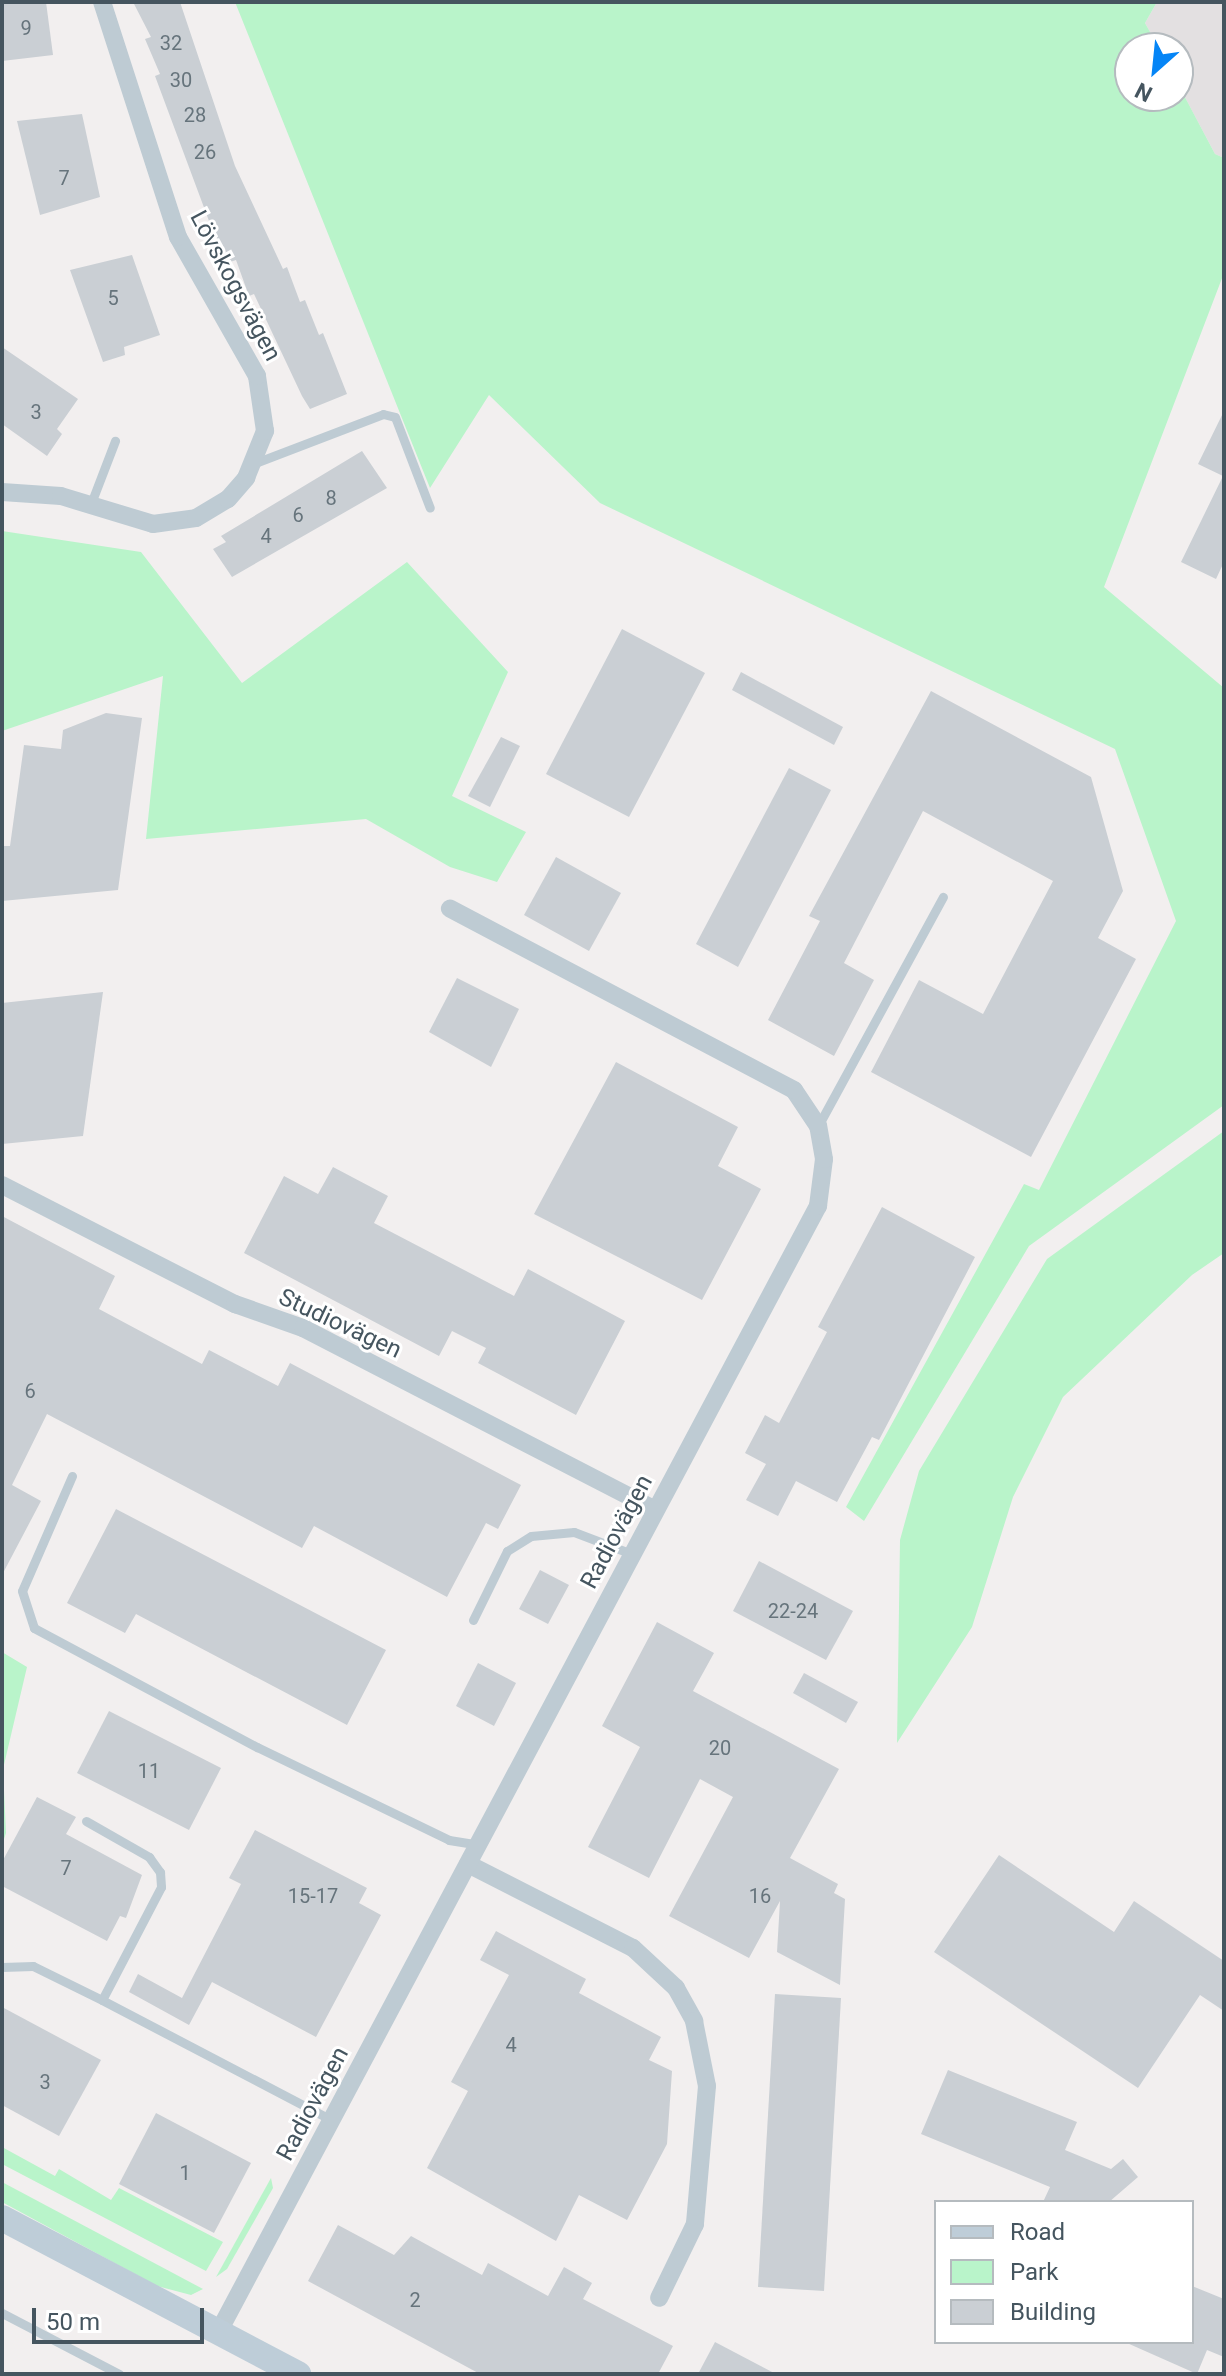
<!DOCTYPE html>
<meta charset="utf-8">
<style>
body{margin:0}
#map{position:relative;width:1226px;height:2376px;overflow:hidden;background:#f2efef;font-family:Roboto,sans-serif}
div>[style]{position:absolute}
.education>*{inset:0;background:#e3e0e1}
.green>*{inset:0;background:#b9f4ca}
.building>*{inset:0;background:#cacfd4}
.lane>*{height:9px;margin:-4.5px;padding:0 4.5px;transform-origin:4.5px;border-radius:4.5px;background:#becbd3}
.street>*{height:18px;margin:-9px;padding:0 9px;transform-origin:9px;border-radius:9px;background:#becbd3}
.secondary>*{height:26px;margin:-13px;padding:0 13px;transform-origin:13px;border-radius:13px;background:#becdd8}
span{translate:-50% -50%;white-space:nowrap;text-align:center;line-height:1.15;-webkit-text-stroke:6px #fff;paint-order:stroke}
.number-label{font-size:20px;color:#66747c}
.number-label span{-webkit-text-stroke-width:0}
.street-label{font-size:24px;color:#45555f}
.frame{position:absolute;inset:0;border:4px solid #45555f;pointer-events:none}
.legend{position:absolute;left:934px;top:2200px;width:260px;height:144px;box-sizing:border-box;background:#fff;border:2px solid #b5bbbf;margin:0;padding:10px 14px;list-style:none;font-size:24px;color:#45555f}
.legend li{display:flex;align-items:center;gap:16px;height:40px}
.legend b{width:40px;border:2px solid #b5bbbf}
.north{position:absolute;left:1114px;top:32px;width:80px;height:80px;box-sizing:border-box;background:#fff;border:2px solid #b5bbbf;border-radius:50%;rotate:207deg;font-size:22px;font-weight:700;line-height:32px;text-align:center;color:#45555f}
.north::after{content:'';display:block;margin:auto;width:28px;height:36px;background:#0585f6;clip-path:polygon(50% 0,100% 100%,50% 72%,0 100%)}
.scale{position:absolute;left:32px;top:2308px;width:172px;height:36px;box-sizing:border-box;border:4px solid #45555f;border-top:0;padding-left:10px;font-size:24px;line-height:28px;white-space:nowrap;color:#45555f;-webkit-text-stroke:6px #fff;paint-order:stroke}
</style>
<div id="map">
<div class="education">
<i style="clip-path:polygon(1157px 2px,1224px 2px,1224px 158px,1215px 154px,1178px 84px,1178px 48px,1159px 48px,1145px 23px)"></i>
</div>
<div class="green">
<i style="clip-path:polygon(235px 2px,1157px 2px,1145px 23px,1159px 48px,1130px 48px,1130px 96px,1178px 96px,1178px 84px,1215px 154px,1224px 158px,1224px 273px,1104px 587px,1224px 688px,1224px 1105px,1029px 1246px,864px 1521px,846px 1507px,1024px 1184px,1039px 1190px,1176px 921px,1115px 749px,600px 503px,489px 395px,430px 488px)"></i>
<i style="clip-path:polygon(2px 531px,141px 552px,242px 683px,407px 562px,508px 672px,452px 796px,526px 832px,497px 882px,450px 867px,366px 819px,146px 839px,163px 676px,2px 731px)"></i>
<i style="clip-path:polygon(1224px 1131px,1224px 1253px,1192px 1275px,1063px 1397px,1013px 1497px,972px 1627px,897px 1743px,900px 1540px,919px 1471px,1047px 1259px)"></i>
<i style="clip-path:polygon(2px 1652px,27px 1667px,3px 1769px,6px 1833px,2px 1845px)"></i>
<i style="clip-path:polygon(2px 2147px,55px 2176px,59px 2169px,111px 2200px,119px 2188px,223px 2242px,206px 2271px,2px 2164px)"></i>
<i style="clip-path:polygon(271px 2178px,273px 2188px,227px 2269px,216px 2277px)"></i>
<i style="clip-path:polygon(2px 2182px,203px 2289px,191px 2295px,157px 2286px,2px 2202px)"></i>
</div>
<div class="building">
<i style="clip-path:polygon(2px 2px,46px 2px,53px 55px,2px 61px)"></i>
<i style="clip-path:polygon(133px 2px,180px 2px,235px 166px,283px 269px,287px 267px,300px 302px,305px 300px,319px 335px,323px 333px,347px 394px,310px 409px,302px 396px,254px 294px,249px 296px,236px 260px,230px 262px,212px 229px,155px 76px,160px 74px,145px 39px,151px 37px)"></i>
<i style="clip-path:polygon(82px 114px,100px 197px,40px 215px,17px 121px)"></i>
<i style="clip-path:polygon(132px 255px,160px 335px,124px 347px,125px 355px,103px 362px,70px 270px)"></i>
<i style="clip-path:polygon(2px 347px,78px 399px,57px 429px,62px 434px,47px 456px,2px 424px)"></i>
<i style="clip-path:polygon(1224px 411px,1224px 562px,1216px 579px,1181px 562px,1223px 476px,1198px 464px)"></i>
<i style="clip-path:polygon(362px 451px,387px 488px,232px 577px,213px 549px,226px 542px,221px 536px)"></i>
<i style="clip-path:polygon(622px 629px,705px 673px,629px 817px,546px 774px)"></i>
<i style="clip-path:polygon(741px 672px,843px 727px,834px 745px,732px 690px)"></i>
<i style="clip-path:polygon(931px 691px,1091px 777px,1123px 891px,1098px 938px,1136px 959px,1031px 1157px,871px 1072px,919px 980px,983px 1014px,1053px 881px,923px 811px,844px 963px,874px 980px,834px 1056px,768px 1020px,820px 921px,809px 916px)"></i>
<i style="clip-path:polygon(106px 713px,142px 718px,118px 890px,2px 901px,2px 846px,10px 846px,24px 745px,61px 749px,63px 730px)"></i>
<i style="clip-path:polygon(501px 737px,520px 746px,490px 807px,468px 796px)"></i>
<i style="clip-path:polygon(789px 768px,831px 790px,738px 967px,696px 944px)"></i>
<i style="clip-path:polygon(556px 857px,621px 893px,589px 951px,524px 915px)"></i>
<i style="clip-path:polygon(457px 978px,519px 1009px,491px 1067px,429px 1032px)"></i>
<i style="clip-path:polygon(103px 992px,83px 1136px,2px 1144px,2px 1003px)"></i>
<i style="clip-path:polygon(616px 1062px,738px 1127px,718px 1166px,761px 1189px,702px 1300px,534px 1214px)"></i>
<i style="clip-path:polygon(333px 1167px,388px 1196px,374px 1223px,514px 1296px,528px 1269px,625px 1321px,576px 1415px,478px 1363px,486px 1348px,452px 1331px,439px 1356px,244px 1253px,284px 1176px,318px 1194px)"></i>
<i style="clip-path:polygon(882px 1207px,975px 1257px,879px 1440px,872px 1437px,837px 1502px,796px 1481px,778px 1516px,746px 1500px,766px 1464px,745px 1453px,765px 1415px,779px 1423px,827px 1332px,818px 1327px)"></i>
<i style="clip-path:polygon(2px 1216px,115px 1276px,99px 1309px,202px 1364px,209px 1350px,278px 1386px,290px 1363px,521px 1485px,498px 1529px,486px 1523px,447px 1597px,314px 1526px,302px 1548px,47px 1414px,12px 1485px,41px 1501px,2px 1575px)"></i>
<i style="clip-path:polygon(116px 1509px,386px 1650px,347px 1725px,136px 1614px,125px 1633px,67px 1603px)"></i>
<i style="clip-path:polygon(759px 1561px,853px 1611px,826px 1660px,733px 1611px)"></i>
<i style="clip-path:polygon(540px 1570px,569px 1585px,548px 1624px,519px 1609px)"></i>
<i style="clip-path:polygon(657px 1622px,714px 1653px,693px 1691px,839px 1769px,790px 1858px,838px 1884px,834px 1893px,845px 1899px,840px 1985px,777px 1952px,780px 1901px,749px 1958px,669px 1916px,733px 1797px,700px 1779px,649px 1878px,588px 1847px,640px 1747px,602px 1726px)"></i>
<i style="clip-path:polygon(478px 1663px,516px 1683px,494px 1726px,456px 1706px)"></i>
<i style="clip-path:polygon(804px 1673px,858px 1702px,846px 1723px,793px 1693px)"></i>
<i style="clip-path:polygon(109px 1711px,221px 1768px,189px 1830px,77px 1773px)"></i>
<i style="clip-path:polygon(37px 1797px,76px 1817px,66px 1834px,142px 1875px,126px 1918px,120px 1916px,107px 1941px,2px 1886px,2px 1862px)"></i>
<i style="clip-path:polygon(255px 1830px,367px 1888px,359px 1903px,381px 1915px,316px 2037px,212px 1982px,189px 2025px,129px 1992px,138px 1974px,182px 1998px,241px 1884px,229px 1878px)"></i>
<i style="clip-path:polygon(999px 1855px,1114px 1932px,1134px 1901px,1224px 1961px,1224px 2011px,1200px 1995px,1138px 2088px,934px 1952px)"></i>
<i style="clip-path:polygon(496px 1931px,586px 1979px,579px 1993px,661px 2037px,649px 2060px,672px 2071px,667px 2144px,627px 2220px,579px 2195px,556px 2241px,427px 2168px,468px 2091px,451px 2082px,509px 1975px,480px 1960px)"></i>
<i style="clip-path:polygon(775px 1994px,841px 1998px,824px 2291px,758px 2287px)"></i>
<i style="clip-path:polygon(2px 2007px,101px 2060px,59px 2136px,2px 2105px)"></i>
<i style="clip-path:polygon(948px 2070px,1077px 2122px,1065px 2150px,1111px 2169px,1123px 2159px,1138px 2177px,1109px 2202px,1043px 2202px,1050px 2187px,921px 2134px)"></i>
<i style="clip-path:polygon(156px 2113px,251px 2163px,214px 2233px,119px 2184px)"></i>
<i style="clip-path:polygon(338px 2225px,394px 2255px,411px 2236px,482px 2275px,488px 2263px,548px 2296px,564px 2267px,592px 2283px,583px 2299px,673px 2346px,658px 2374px,480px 2374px,308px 2281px)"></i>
<i style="clip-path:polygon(1192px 2286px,1224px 2299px,1224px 2357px,1207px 2350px,1197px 2374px,1127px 2343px,1192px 2342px)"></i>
<i style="clip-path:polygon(715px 2342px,776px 2374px,698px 2374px)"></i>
</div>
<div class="lane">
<i style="left:255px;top:463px;width:137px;rotate:-20.9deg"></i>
<i style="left:383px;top:414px;width:12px;rotate:14deg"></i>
<i style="left:395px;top:417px;width:97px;rotate:69deg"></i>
<i style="left:90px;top:506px;width:70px;rotate:-69deg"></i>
<i style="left:818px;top:1126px;width:261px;rotate:-61.4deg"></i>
<i style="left:72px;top:1476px;width:125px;rotate:113.5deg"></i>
<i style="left:22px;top:1591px;width:39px;rotate:72deg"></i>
<i style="left:34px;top:1628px;width:253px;rotate:28.1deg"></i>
<i style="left:257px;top:1747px;width:213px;rotate:25.8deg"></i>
<i style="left:449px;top:1840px;width:30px;rotate:9deg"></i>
<i style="left:473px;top:1620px;width:77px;rotate:-63.8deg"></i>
<i style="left:507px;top:1551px;width:28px;rotate:-32deg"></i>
<i style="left:531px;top:1536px;width:43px;rotate:-5.3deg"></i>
<i style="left:574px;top:1532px;width:62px;rotate:20.8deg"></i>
<i style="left:86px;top:1821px;width:73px;rotate:29.7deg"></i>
<i style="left:149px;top:1857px;width:19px;rotate:54deg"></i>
<i style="left:160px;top:1872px;width:15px;rotate:86deg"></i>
<i style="left:161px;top:1887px;width:127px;rotate:117.6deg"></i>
<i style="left:102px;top:2000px;width:259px;rotate:27.6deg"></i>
<i style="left:2px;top:1967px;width:31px;rotate:-2deg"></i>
<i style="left:33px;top:1966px;width:77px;rotate:26.2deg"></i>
<i style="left:2px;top:2313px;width:132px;rotate:27.5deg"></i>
</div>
<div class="street">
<i style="left:2px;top:492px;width:59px;rotate:3.9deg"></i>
<i style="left:61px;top:496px;width:96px;rotate:16.9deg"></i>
<i style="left:153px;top:524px;width:43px;rotate:-7.9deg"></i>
<i style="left:196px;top:518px;width:37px;rotate:-31deg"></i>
<i style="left:228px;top:499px;width:28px;rotate:-49deg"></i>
<i style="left:246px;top:478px;width:51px;rotate:-68deg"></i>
<i style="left:265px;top:431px;width:56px;rotate:-98.3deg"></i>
<i style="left:257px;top:376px;width:160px;rotate:-119.6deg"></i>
<i style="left:178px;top:237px;width:247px;rotate:-107.9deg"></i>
<i style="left:2px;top:1185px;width:262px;rotate:27.1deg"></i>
<i style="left:235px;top:1304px;width:72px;rotate:19.4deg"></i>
<i style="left:303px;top:1328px;width:396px;rotate:27.3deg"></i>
<i style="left:468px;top:1864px;width:185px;rotate:27deg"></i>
<i style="left:633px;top:1948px;width:59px;rotate:42.9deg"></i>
<i style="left:676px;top:1988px;width:38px;rotate:61deg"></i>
<i style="left:694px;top:2021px;width:66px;rotate:78.7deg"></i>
<i style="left:707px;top:2086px;width:139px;rotate:95deg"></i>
<i style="left:695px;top:2224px;width:82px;rotate:115.9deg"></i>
<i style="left:218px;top:2333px;width:1277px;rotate:-61.97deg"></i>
<i style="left:818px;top:1206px;width:47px;rotate:-82.7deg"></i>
<i style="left:824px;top:1159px;width:34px;rotate:-100deg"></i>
<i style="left:818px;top:1126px;width:43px;rotate:-123.7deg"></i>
<i style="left:794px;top:1090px;width:389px;rotate:-152.2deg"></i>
</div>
<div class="secondary">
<i style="left:2px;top:2218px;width:335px;rotate:27.8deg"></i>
</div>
<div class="number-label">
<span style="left:26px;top:28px">9</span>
<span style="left:171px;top:43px">32</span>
<span style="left:181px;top:80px">30</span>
<span style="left:195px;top:115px">28</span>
<span style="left:205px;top:152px">26</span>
<span style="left:64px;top:178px">7</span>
<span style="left:113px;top:298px">5</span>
<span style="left:36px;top:412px">3</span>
<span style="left:331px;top:498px">8</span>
<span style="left:298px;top:515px">6</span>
<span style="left:266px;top:536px">4</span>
<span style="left:30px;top:1391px">6</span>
<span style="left:793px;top:1611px">22-24</span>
<span style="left:720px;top:1748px">20</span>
<span style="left:149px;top:1771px">11</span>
<span style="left:66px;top:1868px">7</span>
<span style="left:313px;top:1896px">15-17</span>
<span style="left:760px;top:1896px">16</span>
<span style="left:511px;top:2045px">4</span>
<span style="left:45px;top:2082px">3</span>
<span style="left:185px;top:2173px">1</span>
<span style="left:415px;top:2300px">2</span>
</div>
<div class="street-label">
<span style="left:235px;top:286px;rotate:62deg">Lövskogsvägen</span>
<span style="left:340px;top:1324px;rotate:25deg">Studiovägen</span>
<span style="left:617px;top:1532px;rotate:-62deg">Radiovägen</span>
<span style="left:313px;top:2104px;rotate:-62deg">Radiovägen</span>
</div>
<div class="frame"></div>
<ul class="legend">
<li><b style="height:10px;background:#becdd8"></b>Road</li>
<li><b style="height:22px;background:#b9f4ca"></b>Park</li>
<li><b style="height:22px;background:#cacfd4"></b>Building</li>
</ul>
<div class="north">N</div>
<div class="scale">50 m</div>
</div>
